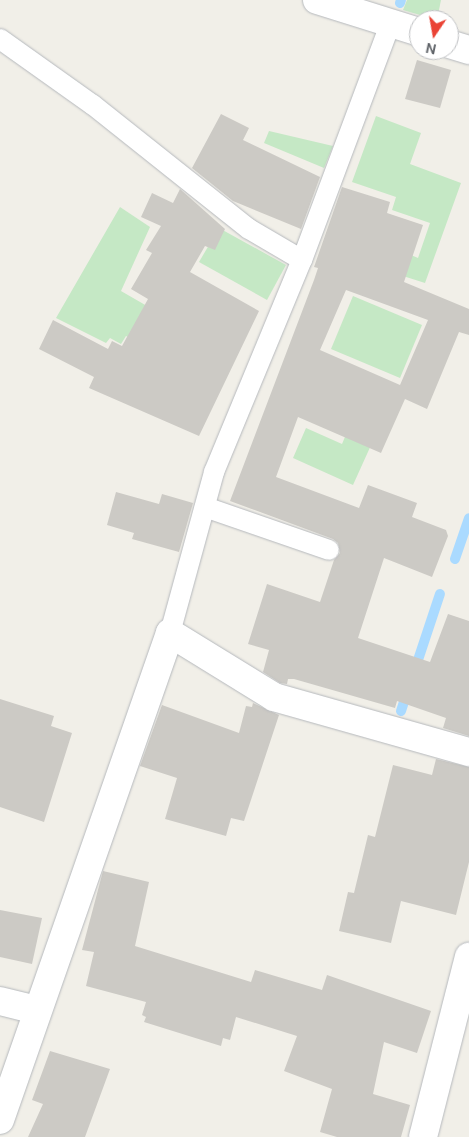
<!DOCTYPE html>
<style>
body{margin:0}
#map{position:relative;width:469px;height:1137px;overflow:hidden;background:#f1efe8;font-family:"DM Sans",sans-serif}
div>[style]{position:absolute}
.green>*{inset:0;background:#c5e8c5}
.stream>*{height:10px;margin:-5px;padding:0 5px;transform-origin:5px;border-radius:5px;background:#aadaff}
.building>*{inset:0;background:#cccac5}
.roads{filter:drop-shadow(0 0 1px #b5b8bc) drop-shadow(0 0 1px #b5b8bc)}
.service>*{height:20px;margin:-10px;padding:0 10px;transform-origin:10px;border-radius:10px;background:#fff}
.minor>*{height:28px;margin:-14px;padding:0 14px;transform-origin:14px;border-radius:14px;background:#fff}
span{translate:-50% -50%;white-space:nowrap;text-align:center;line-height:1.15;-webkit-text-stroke:5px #fff;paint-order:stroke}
.north{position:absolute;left:409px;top:10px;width:50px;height:50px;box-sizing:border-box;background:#fff;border:1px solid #bfc1c3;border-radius:50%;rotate:192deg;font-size:14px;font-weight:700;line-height:20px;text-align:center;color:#5f6368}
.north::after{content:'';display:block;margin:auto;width:18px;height:22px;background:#ea4335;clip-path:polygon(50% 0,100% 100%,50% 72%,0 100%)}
</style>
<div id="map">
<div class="green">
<i style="clip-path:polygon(407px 0,441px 0,437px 20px,403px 10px)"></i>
<i style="clip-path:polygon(376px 116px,421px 133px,410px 164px,461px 183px,425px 283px,403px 276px,411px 255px,418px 258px,430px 223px,392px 210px,396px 197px,352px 182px)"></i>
<i style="clip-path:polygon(269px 131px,333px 146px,324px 168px,264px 143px)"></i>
<i style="clip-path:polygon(120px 207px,150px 227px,121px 291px,147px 306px,146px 347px,126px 336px,121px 344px,110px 338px,106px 343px,56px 318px)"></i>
<i style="clip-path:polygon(219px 228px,286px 265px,267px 300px,199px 262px)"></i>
<i style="clip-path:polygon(353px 296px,422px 325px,400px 378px,331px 349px)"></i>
<i style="clip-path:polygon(306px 428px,342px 444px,347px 432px,372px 443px,353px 485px,293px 458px)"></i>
</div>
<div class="stream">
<i style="left:400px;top:3px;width:3px;rotate:-72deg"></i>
<i style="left:455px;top:559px;width:43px;rotate:-71.1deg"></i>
<i style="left:415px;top:669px;width:79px;rotate:-71.6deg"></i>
<i style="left:401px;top:711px;width:22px;rotate:-72deg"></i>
</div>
<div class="building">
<i style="clip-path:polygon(417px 60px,451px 70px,440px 108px,405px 99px)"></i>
<i style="clip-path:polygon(221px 114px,249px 128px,243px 140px,320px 177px,301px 229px,233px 201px,192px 168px)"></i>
<i style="clip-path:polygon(evenodd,342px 187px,390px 202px,387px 213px,423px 225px,404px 282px,469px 309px,469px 335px,459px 332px,427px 409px,405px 399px,381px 453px,298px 417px,276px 477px,359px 508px,368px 485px,417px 503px,412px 517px,446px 530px,448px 536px,432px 577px,384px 558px,358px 638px,430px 662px,448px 614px,469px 621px,469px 736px,443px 728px,446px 718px,397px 701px,395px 708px,294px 679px,288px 679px,287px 684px,280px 683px,263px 672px,269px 650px,248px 644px,267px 584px,320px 602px,334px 560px,340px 553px,338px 543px,333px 539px,230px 501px,314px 280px,318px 268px,314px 267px,342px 187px,346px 290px,428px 320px,400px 385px,320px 350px,346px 290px)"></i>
<i style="clip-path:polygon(180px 189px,225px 229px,215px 250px,205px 246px,190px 272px,259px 311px,199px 436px,89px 388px,94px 377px,39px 349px,53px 320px,108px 349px,112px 341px,122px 346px,148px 299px,131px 289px,152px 253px,146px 250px,161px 226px,141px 217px,152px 193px,173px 203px)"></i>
<i style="clip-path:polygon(116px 492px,159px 504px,162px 494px,193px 503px,179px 552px,132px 539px,134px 533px,107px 525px)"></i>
<i style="clip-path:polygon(0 699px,54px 716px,51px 726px,72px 733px,44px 822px,0 807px)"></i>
<i style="clip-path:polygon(253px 703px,279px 715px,244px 821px,231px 818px,226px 836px,165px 819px,177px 778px,140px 766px,162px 705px,239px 733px,246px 706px,252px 707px)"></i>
<i style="clip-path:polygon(436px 759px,469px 767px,469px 862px,456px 915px,401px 901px,391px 943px,339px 931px,348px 892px,354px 893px,368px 835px,375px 837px,393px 765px,432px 775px)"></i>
<i style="clip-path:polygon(103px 871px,149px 882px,135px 946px,251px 982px,255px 970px,322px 990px,327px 975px,431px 1011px,417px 1053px,384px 1042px,373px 1094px,410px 1105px,401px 1137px,337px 1137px,320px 1132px,332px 1089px,284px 1071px,297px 1036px,236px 1017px,230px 1040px,223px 1038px,221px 1046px,144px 1022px,146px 1017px,142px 1015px,146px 1002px,86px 986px,94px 952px,82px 950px)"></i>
<i style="clip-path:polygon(0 910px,42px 918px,32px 964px,0 957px)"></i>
<i style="clip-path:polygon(50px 1051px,110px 1069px,85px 1137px,28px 1137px,43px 1104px,32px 1100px)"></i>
</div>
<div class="roads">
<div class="service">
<i style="left:0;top:39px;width:114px;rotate:35.4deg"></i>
<i style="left:93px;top:105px;width:199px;rotate:38.5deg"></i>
<i style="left:249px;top:229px;width:61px;rotate:30.3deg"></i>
<i style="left:205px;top:507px;width:131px;rotate:19.1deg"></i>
<i style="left:170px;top:633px;width:167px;rotate:-74.7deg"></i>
<i style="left:214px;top:472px;width:230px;rotate:-67.5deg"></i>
<i style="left:302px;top:260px;width:254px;rotate:-69.5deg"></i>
</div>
<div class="minor">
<i style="left:317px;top:0;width:107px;rotate:17.4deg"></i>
<i style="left:449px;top:44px;width:21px;rotate:17deg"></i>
<i style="left:0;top:1001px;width:37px;rotate:14deg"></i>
<i style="left:0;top:1120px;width:516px;rotate:-70.76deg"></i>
<i style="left:170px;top:633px;width:122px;rotate:31.6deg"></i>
<i style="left:274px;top:697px;width:203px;rotate:15.8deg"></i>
<i style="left:423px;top:1137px;width:186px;rotate:-75.7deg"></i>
</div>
</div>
<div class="north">N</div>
</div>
